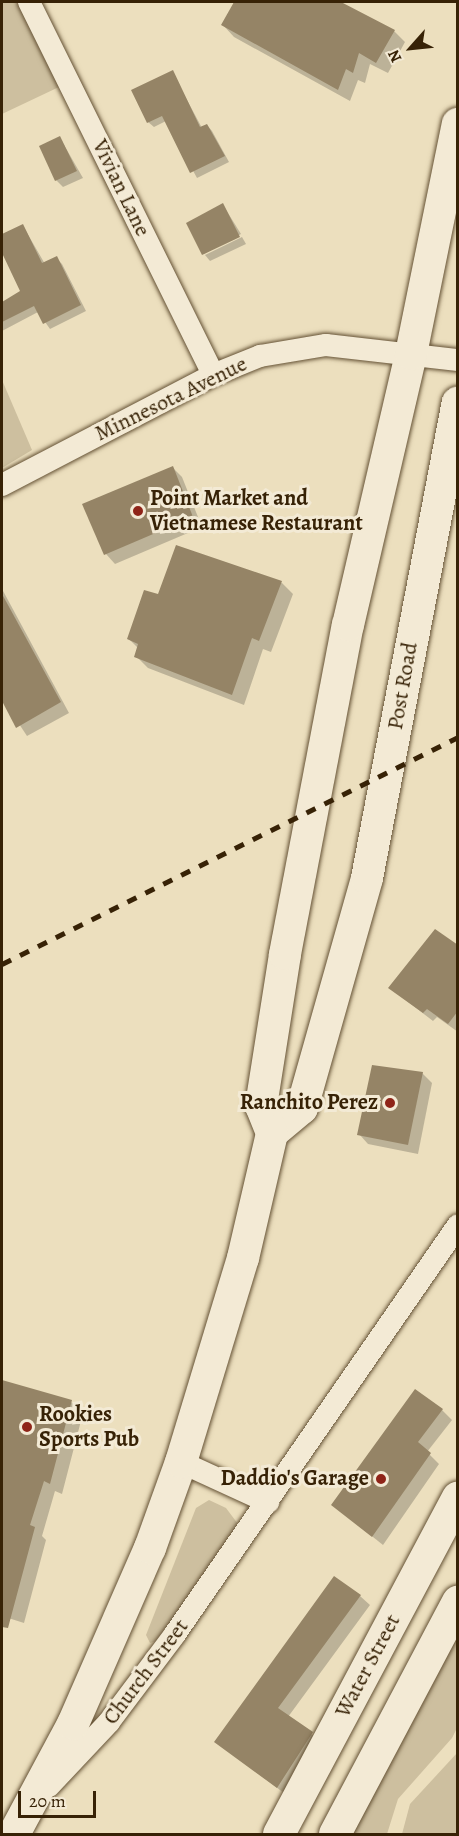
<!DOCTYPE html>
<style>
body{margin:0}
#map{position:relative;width:459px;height:1836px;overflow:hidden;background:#ecdfbe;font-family:Alegreya,serif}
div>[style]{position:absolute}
.green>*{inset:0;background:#cdbf9f}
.shadow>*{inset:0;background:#0003}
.building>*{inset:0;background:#958466}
.roads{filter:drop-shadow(0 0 2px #645134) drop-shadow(0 0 2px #645134)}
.street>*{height:22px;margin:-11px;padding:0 11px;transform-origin:11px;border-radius:11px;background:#f3ead5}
.secondary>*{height:32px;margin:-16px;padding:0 16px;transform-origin:16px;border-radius:16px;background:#f3ead5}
.rail>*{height:4.5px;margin-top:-2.25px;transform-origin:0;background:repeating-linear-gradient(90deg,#372206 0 10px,transparent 0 20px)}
.dots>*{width:16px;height:16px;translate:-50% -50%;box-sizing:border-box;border:3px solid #f3ead5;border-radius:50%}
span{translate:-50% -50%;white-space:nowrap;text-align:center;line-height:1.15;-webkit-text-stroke:6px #f3ead5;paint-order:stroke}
.street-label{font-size:22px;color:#372206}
.poi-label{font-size:22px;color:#372206;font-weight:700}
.left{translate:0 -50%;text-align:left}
.right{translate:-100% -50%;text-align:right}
.frame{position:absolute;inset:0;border:3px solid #372206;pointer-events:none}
.north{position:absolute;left:381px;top:18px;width:60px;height:60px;-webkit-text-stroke:4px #f3ead5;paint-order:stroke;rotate:243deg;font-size:16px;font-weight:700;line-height:24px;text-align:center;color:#372206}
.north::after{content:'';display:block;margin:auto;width:21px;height:27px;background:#372206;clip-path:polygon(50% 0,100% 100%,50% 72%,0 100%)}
.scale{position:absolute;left:18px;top:1791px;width:78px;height:27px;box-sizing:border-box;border:3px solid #372206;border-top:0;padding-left:8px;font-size:18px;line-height:21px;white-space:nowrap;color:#372206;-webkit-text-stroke:4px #f3ead5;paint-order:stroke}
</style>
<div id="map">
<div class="green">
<i style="clip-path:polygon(2px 2px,17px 2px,59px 87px,2px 114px)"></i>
<i style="clip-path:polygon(2px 380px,32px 450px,2px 468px)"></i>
<i style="clip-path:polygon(209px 1500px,226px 1508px,238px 1524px,160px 1640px,150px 1643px,146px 1635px,196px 1508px)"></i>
<i style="clip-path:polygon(457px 1635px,458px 1726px,452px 1738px,398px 1799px,387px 1834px,351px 1834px)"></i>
<i style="clip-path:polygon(457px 1753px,457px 1834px,402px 1834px,410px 1804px)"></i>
</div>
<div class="shadow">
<i style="clip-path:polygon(231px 2px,338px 2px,394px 31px,405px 42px,388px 73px,370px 64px,365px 83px,358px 80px,350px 101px,234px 37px,223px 25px,235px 3px)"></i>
<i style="clip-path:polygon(172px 72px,202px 128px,207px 125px,212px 131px,229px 162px,197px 178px,166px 121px,154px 127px,148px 122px)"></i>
<i style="clip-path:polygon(60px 138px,83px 178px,63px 187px,56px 180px)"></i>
<i style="clip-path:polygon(223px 205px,241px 234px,204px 254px,188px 224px)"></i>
<i style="clip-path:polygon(23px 226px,45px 264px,56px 258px,62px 264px,86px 311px,50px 329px,38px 312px,2px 331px,2px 304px,22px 292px,2px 250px,2px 236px)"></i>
<i style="clip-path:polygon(242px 237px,246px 244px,210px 261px,205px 255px)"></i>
<i style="clip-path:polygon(173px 468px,182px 477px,202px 527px,115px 564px,106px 554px,84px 505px)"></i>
<i style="clip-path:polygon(177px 547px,282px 583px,293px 594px,271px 652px,263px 649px,244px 705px,148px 668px,136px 656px,138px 648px,128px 638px,159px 596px)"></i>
<i style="clip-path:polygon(2px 589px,69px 713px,27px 736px,2px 698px)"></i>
<i style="clip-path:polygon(458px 947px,458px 1032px,437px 1017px,433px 1021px,390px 988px)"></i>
<i style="clip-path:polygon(422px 1073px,432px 1083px,418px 1154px,368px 1144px,359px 1134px)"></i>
<i style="clip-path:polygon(2px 1381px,71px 1402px,83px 1413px,62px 1494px,55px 1491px,42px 1536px,46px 1540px,24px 1623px,2px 1616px)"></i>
<i style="clip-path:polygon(442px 1410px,452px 1420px,427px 1452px,439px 1464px,383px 1545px,333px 1505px)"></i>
<i style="clip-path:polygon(360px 1596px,370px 1605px,288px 1717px,322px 1742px,288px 1796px,216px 1742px)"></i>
</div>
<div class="building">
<i style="clip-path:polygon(234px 2px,341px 2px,395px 30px,376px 63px,359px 53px,353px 73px,346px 69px,338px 90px,221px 25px)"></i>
<i style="clip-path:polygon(173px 70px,200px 127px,207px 124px,225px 156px,190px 173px,162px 116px,147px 123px,131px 90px)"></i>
<i style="clip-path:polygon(60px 136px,77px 171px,55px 181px,39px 146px)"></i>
<i style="clip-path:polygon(223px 203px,240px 237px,202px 255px,186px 223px)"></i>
<i style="clip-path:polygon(23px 224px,42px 263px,57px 256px,81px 305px,43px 324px,34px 306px,2px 322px,2px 302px,20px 291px,2px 253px,2px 234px)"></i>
<i style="clip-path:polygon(173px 466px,193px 517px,104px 555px,82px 504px)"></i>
<i style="clip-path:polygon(176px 545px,282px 581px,259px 641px,252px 638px,232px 695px,134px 657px,138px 644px,127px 639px,144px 590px,158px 594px)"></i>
<i style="clip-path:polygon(2px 594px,61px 702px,16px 728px,2px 701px)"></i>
<i style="clip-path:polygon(435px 929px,458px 945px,458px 1011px,448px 1024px,427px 1009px,423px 1013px,388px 988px)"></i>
<i style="clip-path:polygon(372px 1065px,423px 1072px,408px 1145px,357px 1135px)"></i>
<i style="clip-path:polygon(2px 1380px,72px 1400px,50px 1484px,44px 1481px,30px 1525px,35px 1527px,8px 1628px,2px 1627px)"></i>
<i style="clip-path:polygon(415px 1389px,443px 1409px,418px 1442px,431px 1453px,372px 1537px,331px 1505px)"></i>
<i style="clip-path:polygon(334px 1576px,361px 1595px,278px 1708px,313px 1732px,277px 1788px,214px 1742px)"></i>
</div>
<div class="roads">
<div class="street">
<i style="left:29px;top:2px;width:416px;rotate:63.7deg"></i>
<i style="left:2px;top:485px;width:238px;rotate:-27.5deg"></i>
<i style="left:213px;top:375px;width:51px;rotate:-22deg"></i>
<i style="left:260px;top:356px;width:67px;rotate:-9.5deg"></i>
<i style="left:326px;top:345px;width:133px;rotate:6.5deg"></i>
<i style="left:181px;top:1462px;width:96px;rotate:24.7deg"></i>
<i style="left:49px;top:1786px;width:88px;rotate:-46.8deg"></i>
<i style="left:109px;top:1722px;width:110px;rotate:-53.1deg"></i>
<i style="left:175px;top:1634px;width:497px;rotate:-55.3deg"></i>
</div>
<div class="secondary">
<i style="left:272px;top:1133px;width:39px;rotate:-40deg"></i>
<i style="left:302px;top:1108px;width:239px;rotate:-74.2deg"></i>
<i style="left:367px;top:878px;width:484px;rotate:-79.2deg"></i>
<i style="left:14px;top:1834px;width:125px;rotate:-61.8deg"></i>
<i style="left:73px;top:1724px;width:192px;rotate:-66.4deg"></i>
<i style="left:150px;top:1548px;width:91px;rotate:-70.2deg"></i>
<i style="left:181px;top:1462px;width:213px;rotate:-73.1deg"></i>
<i style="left:243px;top:1258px;width:128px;rotate:-76.9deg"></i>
<i style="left:272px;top:1133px;width:29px;rotate:-112deg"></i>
<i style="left:261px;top:1106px;width:154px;rotate:-81deg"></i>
<i style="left:285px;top:954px;width:335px;rotate:-79.2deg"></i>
<i style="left:348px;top:625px;width:278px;rotate:-76.9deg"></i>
<i style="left:411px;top:354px;width:235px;rotate:-78.5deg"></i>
<i style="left:279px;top:1834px;width:381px;rotate:-62deg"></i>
<i style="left:335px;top:1834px;width:263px;rotate:-62.1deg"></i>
</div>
</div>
<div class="rail">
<i style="left:2px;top:964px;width:509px;rotate:-26.46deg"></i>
</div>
<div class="dots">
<i style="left:138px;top:511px;background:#8f2418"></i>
<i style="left:390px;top:1103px;background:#8f2418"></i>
<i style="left:27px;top:1427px;background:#8f2418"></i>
<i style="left:381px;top:1479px;background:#8f2418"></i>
</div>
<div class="street-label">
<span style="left:121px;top:188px;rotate:64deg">Vivian Lane</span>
<span style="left:171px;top:399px;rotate:-26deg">Minnesota Avenue</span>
<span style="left:403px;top:686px;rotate:-80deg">Post Road</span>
<span style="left:368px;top:1666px;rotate:-62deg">Water Street</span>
<span style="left:146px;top:1672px;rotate:-53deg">Church Street</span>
</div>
<div class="poi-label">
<span class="left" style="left:150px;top:511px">Point Market and<br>Vietnamese Restaurant</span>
<span class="right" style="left:378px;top:1103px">Ranchito Perez</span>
<span class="left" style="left:39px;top:1427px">Rookies<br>Sports Pub</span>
<span class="right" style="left:369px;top:1479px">Daddio's Garage</span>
</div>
<div class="frame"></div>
<div class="north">N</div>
<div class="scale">20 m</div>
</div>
